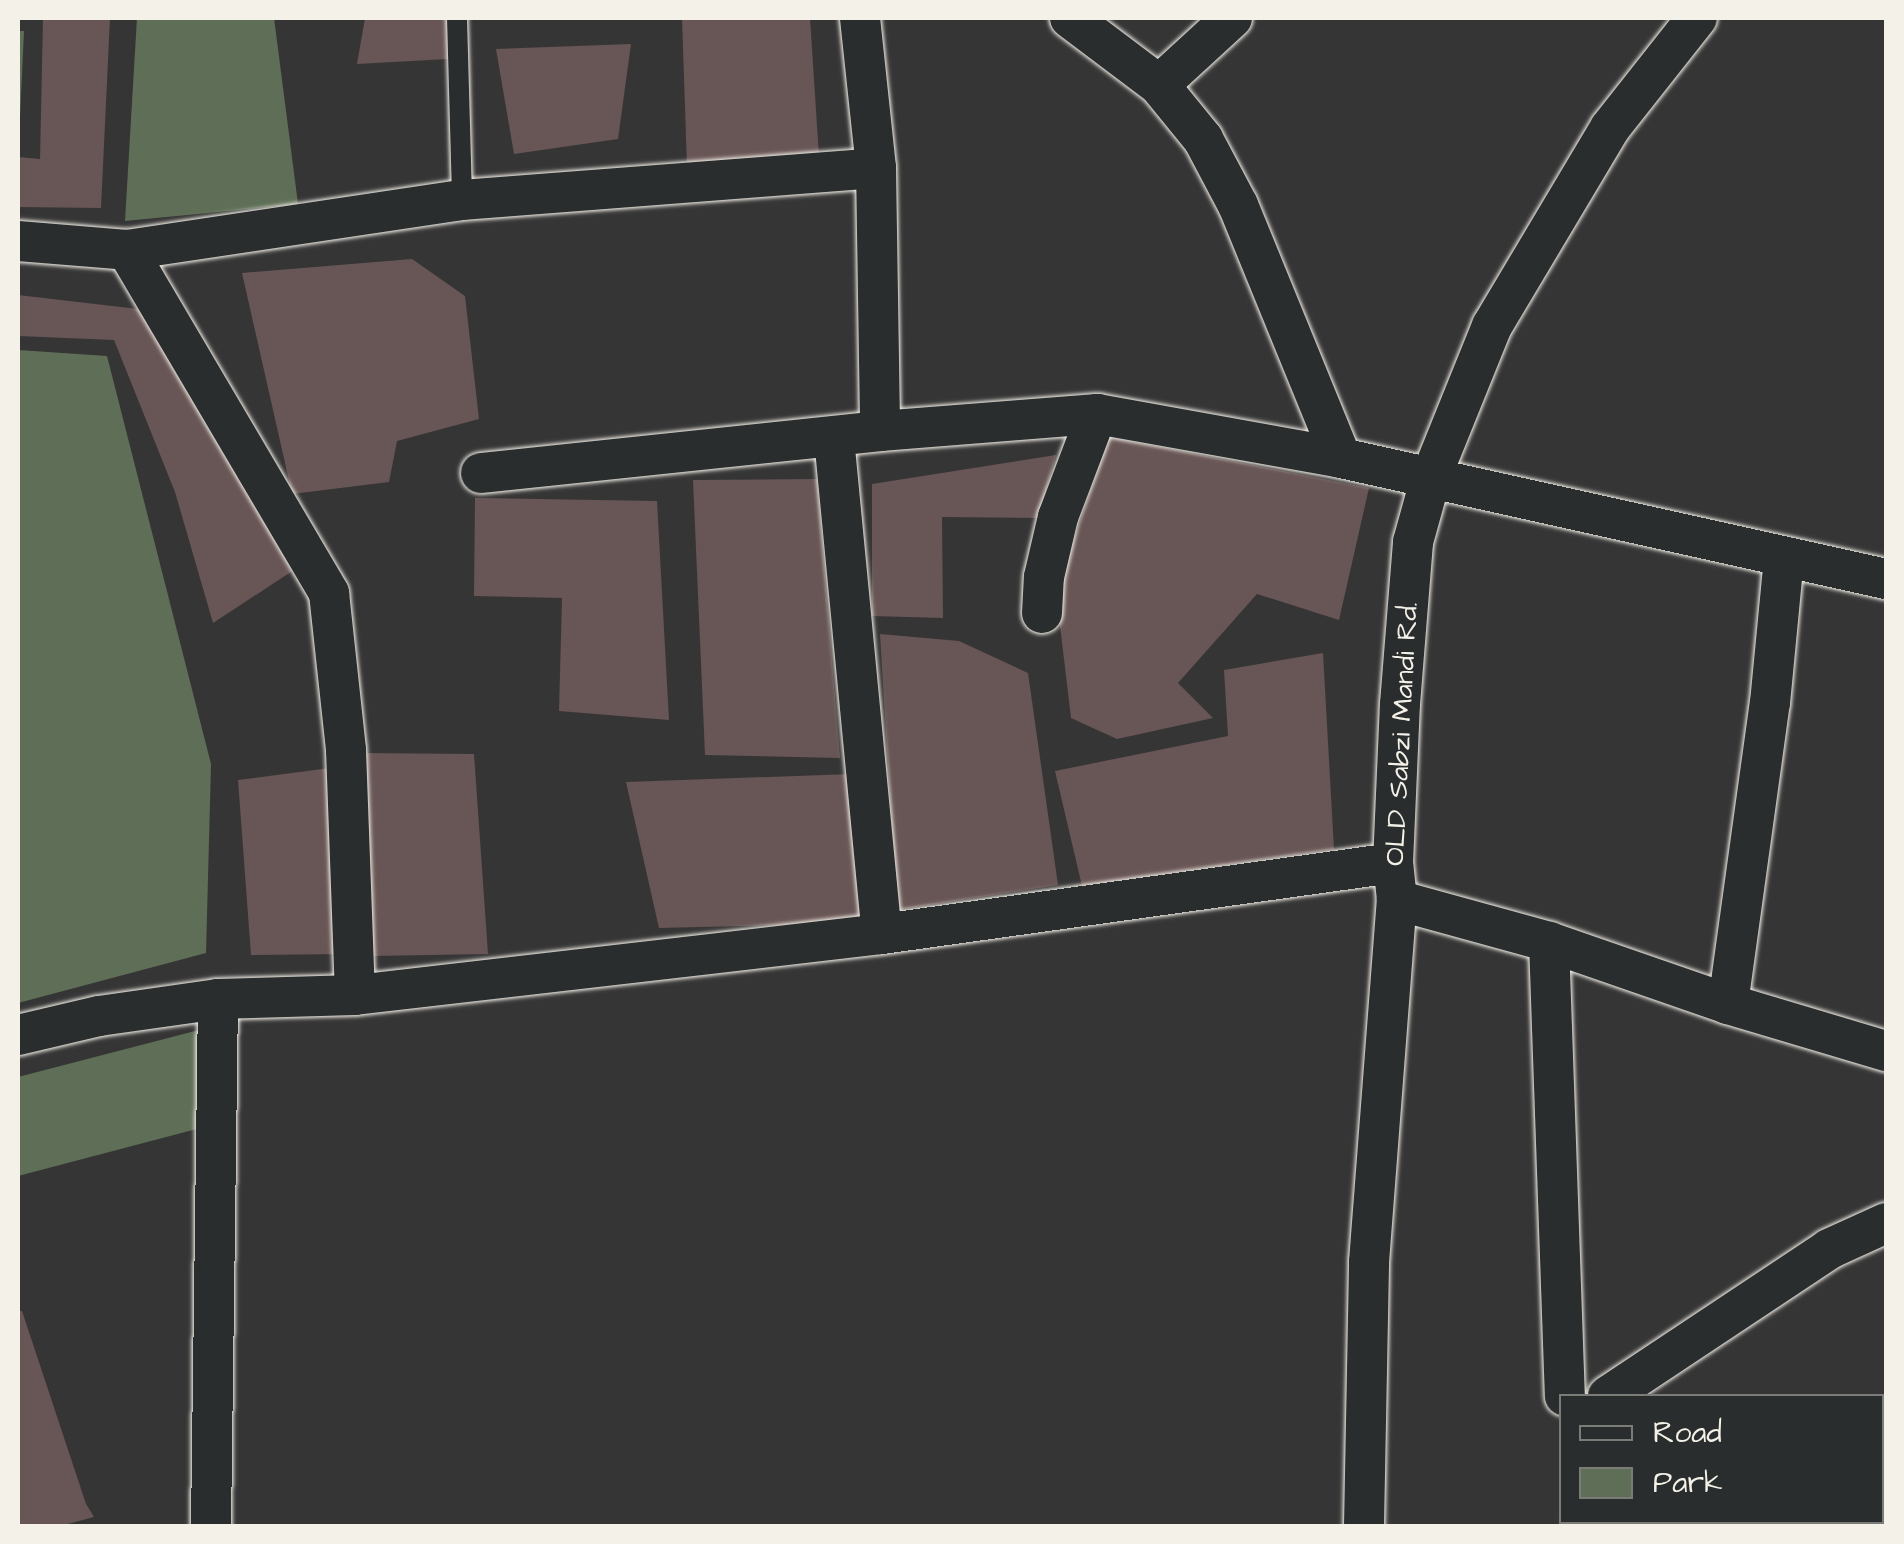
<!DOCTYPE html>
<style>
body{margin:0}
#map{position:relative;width:1904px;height:1544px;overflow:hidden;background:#363536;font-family:"Architects Daughter",sans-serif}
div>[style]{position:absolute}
.green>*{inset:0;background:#5f6f57}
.building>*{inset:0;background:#685555}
.roads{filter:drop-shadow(0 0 2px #f4f1e8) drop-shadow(0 0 2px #f4f1e8)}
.service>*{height:20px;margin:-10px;padding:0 10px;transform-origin:10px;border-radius:10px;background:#2a2d2e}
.minor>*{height:40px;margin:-20px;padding:0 20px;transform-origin:20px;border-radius:20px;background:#2a2d2e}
span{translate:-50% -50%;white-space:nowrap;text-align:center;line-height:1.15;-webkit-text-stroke:8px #2a2d2e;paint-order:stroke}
.street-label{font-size:28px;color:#f4f1e8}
.frame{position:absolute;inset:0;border:20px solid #f4f1e8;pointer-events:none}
.legend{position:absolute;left:1559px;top:1394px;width:325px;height:130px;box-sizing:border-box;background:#2a2d2e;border:2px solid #7b7b78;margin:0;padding:12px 18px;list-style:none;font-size:30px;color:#f4f1e8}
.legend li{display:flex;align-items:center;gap:20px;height:50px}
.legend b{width:50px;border:2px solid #7b7b78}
</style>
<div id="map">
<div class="green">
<i style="clip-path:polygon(137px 18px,274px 18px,298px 204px,125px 221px)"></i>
<i style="clip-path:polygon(18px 31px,24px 31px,19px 140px,18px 140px)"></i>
<i style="clip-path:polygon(18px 350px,107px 356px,211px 764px,206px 953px,18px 1003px)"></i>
<i style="clip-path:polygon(199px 1030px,208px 1126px,18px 1176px,18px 1077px)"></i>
</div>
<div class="building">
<i style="clip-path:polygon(43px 18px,110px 18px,101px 208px,18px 207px,18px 157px,40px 159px)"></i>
<i style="clip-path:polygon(365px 18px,450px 18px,448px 59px,357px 64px)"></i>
<i style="clip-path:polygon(682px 18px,810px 18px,820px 172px,687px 167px)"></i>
<i style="clip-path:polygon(631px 44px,618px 139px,514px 154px,496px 49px)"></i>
<i style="clip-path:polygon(412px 259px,465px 296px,479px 419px,397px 441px,389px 482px,292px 494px,242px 273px)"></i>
<i style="clip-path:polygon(18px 295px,138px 309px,297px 568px,213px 623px,175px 492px,114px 340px,18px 336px)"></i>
<i style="clip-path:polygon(1109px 437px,1369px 488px,1339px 620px,1257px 594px,1178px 683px,1213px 718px,1117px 739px,1071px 718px,1056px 592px)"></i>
<i style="clip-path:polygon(1056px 455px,1038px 518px,942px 517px,943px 618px,872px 616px,872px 484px)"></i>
<i style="clip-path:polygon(817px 479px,840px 758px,705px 755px,693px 480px)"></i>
<i style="clip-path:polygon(475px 498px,657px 501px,669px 720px,559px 711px,562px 598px,474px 596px)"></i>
<i style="clip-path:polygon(880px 634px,959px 641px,1028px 673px,1058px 885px,897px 910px)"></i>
<i style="clip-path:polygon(1323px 653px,1334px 849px,1082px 886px,1055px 771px,1228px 736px,1224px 670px)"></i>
<i style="clip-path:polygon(359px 753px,474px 754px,488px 954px,372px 956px)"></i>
<i style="clip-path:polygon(345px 766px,347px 954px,251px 955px,238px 780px)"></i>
<i style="clip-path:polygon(851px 774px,860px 923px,659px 928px,626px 782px)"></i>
<i style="clip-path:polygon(18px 1311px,22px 1311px,86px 1504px,94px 1517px,60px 1526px,18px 1526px)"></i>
</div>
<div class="roads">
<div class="service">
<i style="left:457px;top:18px;width:182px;rotate:88.4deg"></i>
</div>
<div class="minor">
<i style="left:860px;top:18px;width:151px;rotate:83.9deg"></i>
<i style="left:876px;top:168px;width:263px;rotate:89.1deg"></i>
<i style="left:1070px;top:18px;width:111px;rotate:37deg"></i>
<i style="left:1159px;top:85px;width:99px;rotate:-42.5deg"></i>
<i style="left:1159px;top:85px;width:70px;rotate:50.8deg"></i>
<i style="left:1203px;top:139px;width:75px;rotate:62.1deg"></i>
<i style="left:1238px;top:205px;width:273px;rotate:67.8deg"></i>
<i style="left:1341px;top:458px;width:558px;rotate:12.52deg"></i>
<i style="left:18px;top:241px;width:109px;rotate:4.7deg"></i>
<i style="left:127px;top:250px;width:339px;rotate:-8.5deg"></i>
<i style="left:462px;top:200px;width:415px;rotate:-4.4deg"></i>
<i style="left:127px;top:250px;width:398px;rotate:59.5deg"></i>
<i style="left:329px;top:593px;width:158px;rotate:83.8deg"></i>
<i style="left:346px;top:750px;width:245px;rotate:87.9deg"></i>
<i style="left:834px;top:438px;width:498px;rotate:84.5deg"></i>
<i style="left:481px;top:473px;width:401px;rotate:-6deg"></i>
<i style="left:880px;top:431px;width:218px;rotate:-4.5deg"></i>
<i style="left:1097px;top:414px;width:248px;rotate:10.2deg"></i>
<i style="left:1042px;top:613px;width:36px;rotate:-87deg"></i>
<i style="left:1044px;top:577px;width:62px;rotate:-76.9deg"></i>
<i style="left:1058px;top:517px;width:110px;rotate:-69.3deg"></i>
<i style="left:1397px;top:900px;width:158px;rotate:15.4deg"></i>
<i style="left:1549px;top:942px;width:189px;rotate:19.1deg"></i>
<i style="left:1728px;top:1004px;width:165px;rotate:16.6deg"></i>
<i style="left:1549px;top:942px;width:454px;rotate:88deg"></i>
<i style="left:1728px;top:1004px;width:304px;rotate:-82.1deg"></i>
<i style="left:1770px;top:703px;width:146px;rotate:-84.5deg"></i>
<i style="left:18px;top:1035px;width:83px;rotate:-13.2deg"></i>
<i style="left:99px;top:1016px;width:120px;rotate:-8.1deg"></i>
<i style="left:1608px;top:1396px;width:265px;rotate:-33.6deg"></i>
<i style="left:1829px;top:1249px;width:63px;rotate:-24.5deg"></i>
<i style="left:1584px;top:1522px;width:4px;rotate:76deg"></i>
<i style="left:1747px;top:1522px;width:6px;rotate:39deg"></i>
<i style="left:211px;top:1526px;width:527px;rotate:-89.24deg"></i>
<i style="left:218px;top:999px;width:137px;rotate:-1.7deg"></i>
<i style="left:355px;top:995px;width:531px;rotate:-6.6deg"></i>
<i style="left:882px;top:934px;width:516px;rotate:-7.91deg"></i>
<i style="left:1364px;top:1526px;width:264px;rotate:-88.9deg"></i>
<i style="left:1369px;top:1262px;width:363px;rotate:-85.6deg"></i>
<i style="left:1397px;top:900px;width:37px;rotate:-96deg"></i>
<i style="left:1393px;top:863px;width:159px;rotate:-87.5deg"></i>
<i style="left:1400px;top:704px;width:163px;rotate:-85.4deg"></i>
<i style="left:1413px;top:542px;width:67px;rotate:-74.5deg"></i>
<i style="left:1431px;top:477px;width:163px;rotate:-68deg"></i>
<i style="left:1492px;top:326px;width:230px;rotate:-59.2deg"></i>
<i style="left:1610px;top:128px;width:140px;rotate:-51.7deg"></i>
</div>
</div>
<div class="street-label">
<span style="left:1402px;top:734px;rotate:-87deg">OLD Sabzi Mandi Rd.</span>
</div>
<div class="frame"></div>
<ul class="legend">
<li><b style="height:12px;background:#2a2d2e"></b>Road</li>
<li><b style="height:28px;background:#5f6f57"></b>Park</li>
</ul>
</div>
